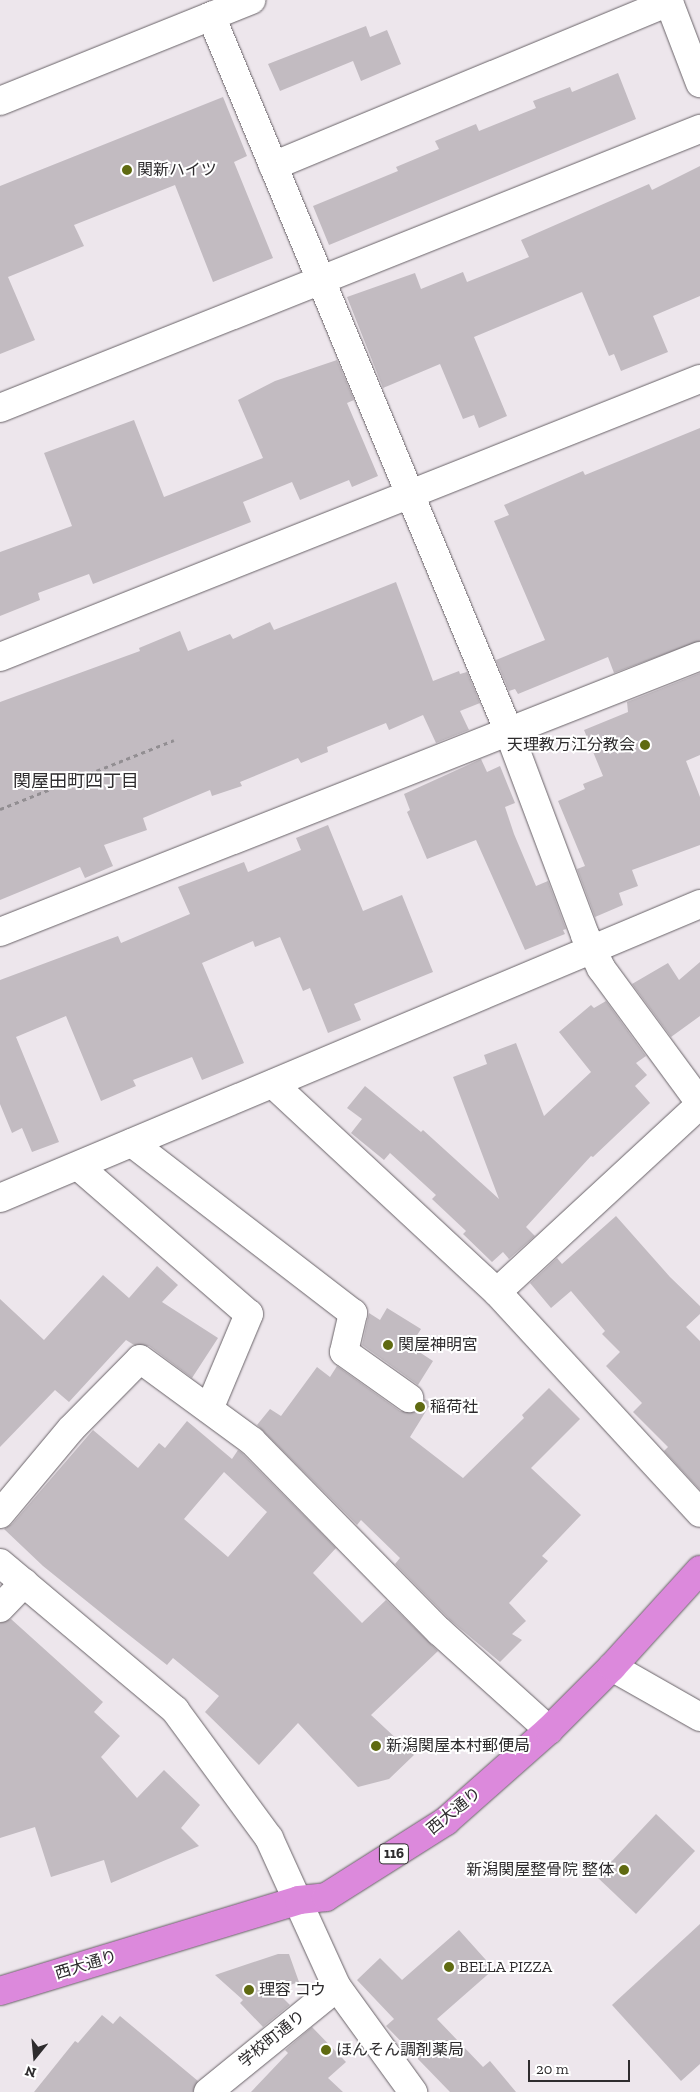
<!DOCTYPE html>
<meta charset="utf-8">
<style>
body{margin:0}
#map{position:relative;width:700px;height:2092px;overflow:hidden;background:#ede6ec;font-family:"Zilla Slab","Noto Sans JP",serif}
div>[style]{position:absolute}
.building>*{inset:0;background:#c2bbc1}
.path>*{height:3px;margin-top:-1.5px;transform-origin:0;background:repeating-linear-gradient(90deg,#928e92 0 4px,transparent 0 8px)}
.roads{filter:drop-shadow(0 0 1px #696368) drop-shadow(0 0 1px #696368)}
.minor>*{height:28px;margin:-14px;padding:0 14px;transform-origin:14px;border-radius:14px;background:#fff}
.highway>*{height:28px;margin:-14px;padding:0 14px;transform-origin:14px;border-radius:14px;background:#dc89dc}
.dots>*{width:14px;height:14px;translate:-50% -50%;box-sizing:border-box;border:2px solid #fff;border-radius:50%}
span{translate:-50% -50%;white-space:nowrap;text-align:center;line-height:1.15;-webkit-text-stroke:4px #fff;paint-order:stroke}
.shield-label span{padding:1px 4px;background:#fff;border:1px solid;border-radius:4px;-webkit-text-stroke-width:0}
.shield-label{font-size:15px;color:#2e2c2e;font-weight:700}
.poi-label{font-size:16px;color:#2e2c2e}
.left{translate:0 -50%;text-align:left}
.right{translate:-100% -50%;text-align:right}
.street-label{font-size:16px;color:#2e2c2e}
.neighbourhood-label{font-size:18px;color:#2e2c2e}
.north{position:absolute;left:10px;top:2032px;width:50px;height:50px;-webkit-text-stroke:4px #fff;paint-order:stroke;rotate:197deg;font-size:14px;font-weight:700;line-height:20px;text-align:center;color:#2e2c2e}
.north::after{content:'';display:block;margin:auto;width:18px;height:22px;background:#2e2c2e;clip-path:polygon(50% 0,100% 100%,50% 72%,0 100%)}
.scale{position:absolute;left:528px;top:2060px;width:102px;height:22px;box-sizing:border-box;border:2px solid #2e2c2e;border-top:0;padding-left:6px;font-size:15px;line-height:18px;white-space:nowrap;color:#2e2c2e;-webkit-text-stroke:4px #fff;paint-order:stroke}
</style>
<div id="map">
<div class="building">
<i style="clip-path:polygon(366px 26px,370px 37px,387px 30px,401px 64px,361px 81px,353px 61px,280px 91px,268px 64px)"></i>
<i style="clip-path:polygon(618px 73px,636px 119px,329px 245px,313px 206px,398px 171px,396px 167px,439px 149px,435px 141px,476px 124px,479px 131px,536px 108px,533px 101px,570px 87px,572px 92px)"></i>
<i style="clip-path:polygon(223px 97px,247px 156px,234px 162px,273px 258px,213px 282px,175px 185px,74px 225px,84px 246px,8px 277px,35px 340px,0 354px,0 186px)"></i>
<i style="clip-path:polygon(700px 166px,700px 296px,653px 316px,668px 352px,621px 371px,614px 354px,609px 356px,582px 292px,474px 337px,507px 416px,479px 428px,474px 415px,463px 419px,440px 364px,383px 388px,347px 297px,415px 273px,421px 289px,463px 272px,467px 282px,529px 257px,521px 240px,649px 184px,652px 190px)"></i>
<i style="clip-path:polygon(337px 360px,354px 400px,347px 403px,378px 476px,352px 487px,349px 480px,300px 500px,292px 482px,243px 502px,251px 522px,93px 584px,89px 574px,38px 593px,40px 600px,0 616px,0 552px,72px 526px,44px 453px,134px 420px,164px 497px,263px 458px,238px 400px,275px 381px)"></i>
<i style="clip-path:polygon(700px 428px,700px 641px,614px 673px,608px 657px,518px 694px,515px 689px,509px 691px,496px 660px,545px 640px,494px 521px,509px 515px,504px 505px,583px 471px,585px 475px)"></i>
<i style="clip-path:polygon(396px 582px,433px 681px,459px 671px,460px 674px,467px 672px,480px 703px,460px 711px,469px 730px,436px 743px,423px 715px,389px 730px,386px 723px,327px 747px,328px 752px,301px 763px,298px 758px,240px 782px,242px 786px,212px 796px,210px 790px,143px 818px,147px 830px,104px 845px,113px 866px,85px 878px,80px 867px,0 900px,0 702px,140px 651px,139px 648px,180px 631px,188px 651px,230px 634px,233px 639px,270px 622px,274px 630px)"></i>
<i style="clip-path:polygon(700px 673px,700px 755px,686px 761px,700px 797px,700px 845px,632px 870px,638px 886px,619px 893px,623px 905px,595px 917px,577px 869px,585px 866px,558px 801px,585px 789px,583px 784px,603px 776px,584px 730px,628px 712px,627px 702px)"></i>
<i style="clip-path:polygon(481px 759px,487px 772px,500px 766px,515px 803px,505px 807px,514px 834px,536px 886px,548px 881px,566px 929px,563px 930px,565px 934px,525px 950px,476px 840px,427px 859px,407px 812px,410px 810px,404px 794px)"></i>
<i style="clip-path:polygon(328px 825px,363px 911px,402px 895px,433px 972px,354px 1004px,361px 1020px,328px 1033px,310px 988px,303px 991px,280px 937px,255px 947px,253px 941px,202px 963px,244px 1063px,202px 1080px,192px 1057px,133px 1080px,136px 1086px,101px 1101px,66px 1016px,16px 1037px,59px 1142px,32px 1152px,22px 1128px,12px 1133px,0 1104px,0 980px,118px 936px,121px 943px,190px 914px,178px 887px,244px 862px,248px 872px,301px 850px,296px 838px)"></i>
<i style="clip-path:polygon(700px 962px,700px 1016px,671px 1037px,632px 984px,668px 963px,679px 980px)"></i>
<i style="clip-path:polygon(606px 1001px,646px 1056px,636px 1063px,647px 1075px,635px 1086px,650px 1103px,593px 1157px,591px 1156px,526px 1227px,535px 1236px,509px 1259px,503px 1252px,492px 1262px,463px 1234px,466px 1231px,432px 1199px,436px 1195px,390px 1153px,384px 1160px,351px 1133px,362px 1119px,347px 1108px,365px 1086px,421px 1132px,423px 1130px,499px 1199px,453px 1077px,487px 1064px,484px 1055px,516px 1043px,544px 1116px,591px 1072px,559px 1032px,591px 1005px,594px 1008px)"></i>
<i style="clip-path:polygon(616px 1216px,670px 1277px,700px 1306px,700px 1314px,686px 1327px,700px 1341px,700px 1490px,664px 1451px,668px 1447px,633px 1412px,642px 1403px,606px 1366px,620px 1352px,602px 1334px,605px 1331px,571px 1291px,551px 1308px,530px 1283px,557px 1258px,562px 1264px)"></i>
<i style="clip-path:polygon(157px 1266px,178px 1285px,162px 1302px,218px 1338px,192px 1378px,149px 1346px,134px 1345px,126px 1340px,69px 1402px,55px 1390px,0 1447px,0 1299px,44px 1340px,103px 1275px,129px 1298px)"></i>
<i style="clip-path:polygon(387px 1308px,421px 1329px,410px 1346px,433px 1361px,418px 1385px,362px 1345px,369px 1313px,380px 1320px)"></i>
<i style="clip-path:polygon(337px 1366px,400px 1411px,415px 1412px,425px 1399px,431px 1403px,410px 1437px,463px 1478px,524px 1418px,522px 1415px,549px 1388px,580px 1419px,531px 1468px,581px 1515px,542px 1556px,548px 1561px,509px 1603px,526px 1621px,512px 1634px,522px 1640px,500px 1662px,450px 1620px,395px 1564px,400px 1558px,361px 1520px,357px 1525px,257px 1425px,270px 1409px,281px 1416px,317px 1367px,330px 1377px)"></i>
<i style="clip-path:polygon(evenodd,187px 1421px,232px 1459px,238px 1450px,242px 1453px,336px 1548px,313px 1573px,362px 1623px,386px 1600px,438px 1651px,371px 1715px,414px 1755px,389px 1779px,358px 1787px,298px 1723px,259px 1765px,205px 1712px,219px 1696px,173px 1658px,167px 1665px,115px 1624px,43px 1566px,4px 1529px,12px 1524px,93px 1430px,138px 1468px,159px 1443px,165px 1448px,187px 1421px,224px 1472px,267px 1512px,228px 1557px,184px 1519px,224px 1472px)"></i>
<i style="clip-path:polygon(11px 1619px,103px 1702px,94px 1712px,120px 1736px,101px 1757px,137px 1798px,164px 1770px,200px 1805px,181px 1828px,199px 1846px,111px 1883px,104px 1860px,51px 1877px,35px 1827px,0 1838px,0 1623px)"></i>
<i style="clip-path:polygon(656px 1814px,695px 1851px,636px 1914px,597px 1877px)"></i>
<i style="clip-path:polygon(700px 1924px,700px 2064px,681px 2081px,612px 2005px)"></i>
<i style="clip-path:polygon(459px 1930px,494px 1969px,437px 2019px,483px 2067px,490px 2061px,516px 2092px,450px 2092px,386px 2026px,394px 2019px,357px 1980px,380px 1958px,402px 1980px)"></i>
<i style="clip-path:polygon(278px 1954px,289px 1954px,299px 1982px,275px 1990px,290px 2005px,263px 2027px,240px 2003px,243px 2000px,215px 1975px)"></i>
<i style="clip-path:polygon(102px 2015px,113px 2024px,120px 2016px,198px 2081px,193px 2092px,34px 2092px,75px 2041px,78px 2043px)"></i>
<i style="clip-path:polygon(312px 2027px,346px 2062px,328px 2078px,343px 2092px,251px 2092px,288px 2053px,285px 2050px)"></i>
</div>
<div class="path">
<i style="left:0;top:809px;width:187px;rotate:-21.6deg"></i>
</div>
<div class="roads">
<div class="minor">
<i style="left:211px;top:16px;width:773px;rotate:67.41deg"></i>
<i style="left:508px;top:730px;width:219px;rotate:69.4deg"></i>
<i style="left:585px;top:935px;width:37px;rotate:64deg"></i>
<i style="left:601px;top:968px;width:167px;rotate:53.7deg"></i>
<i style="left:0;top:101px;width:271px;rotate:-21.9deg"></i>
<i style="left:273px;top:166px;width:429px;rotate:-22.5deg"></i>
<i style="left:669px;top:2px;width:87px;rotate:69.1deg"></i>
<i style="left:0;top:408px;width:754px;rotate:-21.73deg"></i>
<i style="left:0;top:657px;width:753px;rotate:-21.66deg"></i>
<i style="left:0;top:932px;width:752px;rotate:-21.52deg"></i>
<i style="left:273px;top:1084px;width:306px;rotate:42.9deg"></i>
<i style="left:497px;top:1292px;width:300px;rotate:47.4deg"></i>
<i style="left:132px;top:1143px;width:279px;rotate:37.6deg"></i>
<i style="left:353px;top:1313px;width:40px;rotate:103deg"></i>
<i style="left:344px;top:1352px;width:80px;rotate:35.3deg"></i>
<i style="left:78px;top:1166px;width:226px;rotate:40.9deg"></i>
<i style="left:249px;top:1314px;width:103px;rotate:112.8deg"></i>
<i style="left:0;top:1198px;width:759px;rotate:-22.78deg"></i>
<i style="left:497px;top:1292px;width:276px;rotate:-42.7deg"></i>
<i style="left:0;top:1514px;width:111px;rotate:-50.1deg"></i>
<i style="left:71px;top:1429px;width:98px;rotate:-45.4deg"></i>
<i style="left:140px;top:1359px;width:139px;rotate:36.2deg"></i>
<i style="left:252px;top:1441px;width:267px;rotate:45.5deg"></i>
<i style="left:439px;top:1631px;width:148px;rotate:42deg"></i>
<i style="left:0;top:1563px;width:229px;rotate:40deg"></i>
<i style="left:175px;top:1710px;width:159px;rotate:53.7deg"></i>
<i style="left:269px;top:1838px;width:164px;rotate:65.5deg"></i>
<i style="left:337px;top:1987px;width:130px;rotate:54.1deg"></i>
<i style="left:0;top:1608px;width:35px;rotate:-46deg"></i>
<i style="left:612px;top:1667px;width:101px;rotate:29.6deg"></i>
<i style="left:208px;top:2092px;width:166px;rotate:-39.1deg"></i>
</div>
<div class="highway">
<i style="left:0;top:1991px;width:313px;rotate:-16.9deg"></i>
<i style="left:299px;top:1900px;width:27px;rotate:-6deg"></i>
<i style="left:326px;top:1897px;width:142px;rotate:-32.3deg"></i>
<i style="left:446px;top:1821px;width:137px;rotate:-41.5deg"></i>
<i style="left:549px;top:1730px;width:89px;rotate:-45deg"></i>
<i style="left:612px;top:1667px;width:131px;rotate:-47.8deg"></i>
</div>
</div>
<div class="dots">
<i style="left:127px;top:170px;background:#5f6a11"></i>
<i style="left:645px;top:745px;background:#5f6a11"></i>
<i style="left:388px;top:1345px;background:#5f6a11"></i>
<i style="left:420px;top:1407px;background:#5f6a11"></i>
<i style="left:376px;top:1746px;background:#5f6a11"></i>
<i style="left:624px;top:1870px;background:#5f6a11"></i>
<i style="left:449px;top:1967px;background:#5f6a11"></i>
<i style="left:249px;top:1990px;background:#5f6a11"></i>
<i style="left:326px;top:2050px;background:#5f6a11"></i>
</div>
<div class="shield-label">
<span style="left:394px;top:1854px">116</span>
</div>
<div class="poi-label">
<span class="left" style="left:137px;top:170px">関新ハイツ</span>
<span class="right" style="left:635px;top:745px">天理教万江分教会</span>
<span class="left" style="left:398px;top:1345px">関屋神明宮</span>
<span class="left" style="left:430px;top:1407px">稲荷社</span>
<span class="left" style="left:386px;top:1746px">新潟関屋本村郵便局</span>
<span class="right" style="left:614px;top:1870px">新潟関屋整骨院 整体</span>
<span class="left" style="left:459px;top:1967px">BELLA PIZZA</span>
<span class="left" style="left:259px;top:1990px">理容 コウ</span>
<span class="left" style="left:336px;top:2050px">ほんそん調剤薬局</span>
</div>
<div class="street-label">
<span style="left:454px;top:1811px;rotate:-39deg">西大通り</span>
<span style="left:86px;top:1965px;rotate:-17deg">西大通り</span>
<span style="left:272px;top:2039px;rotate:-39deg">学校町通り</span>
</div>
<div class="neighbourhood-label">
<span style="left:76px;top:781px">関屋田町四丁目</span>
</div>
<div class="north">N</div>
<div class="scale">20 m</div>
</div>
